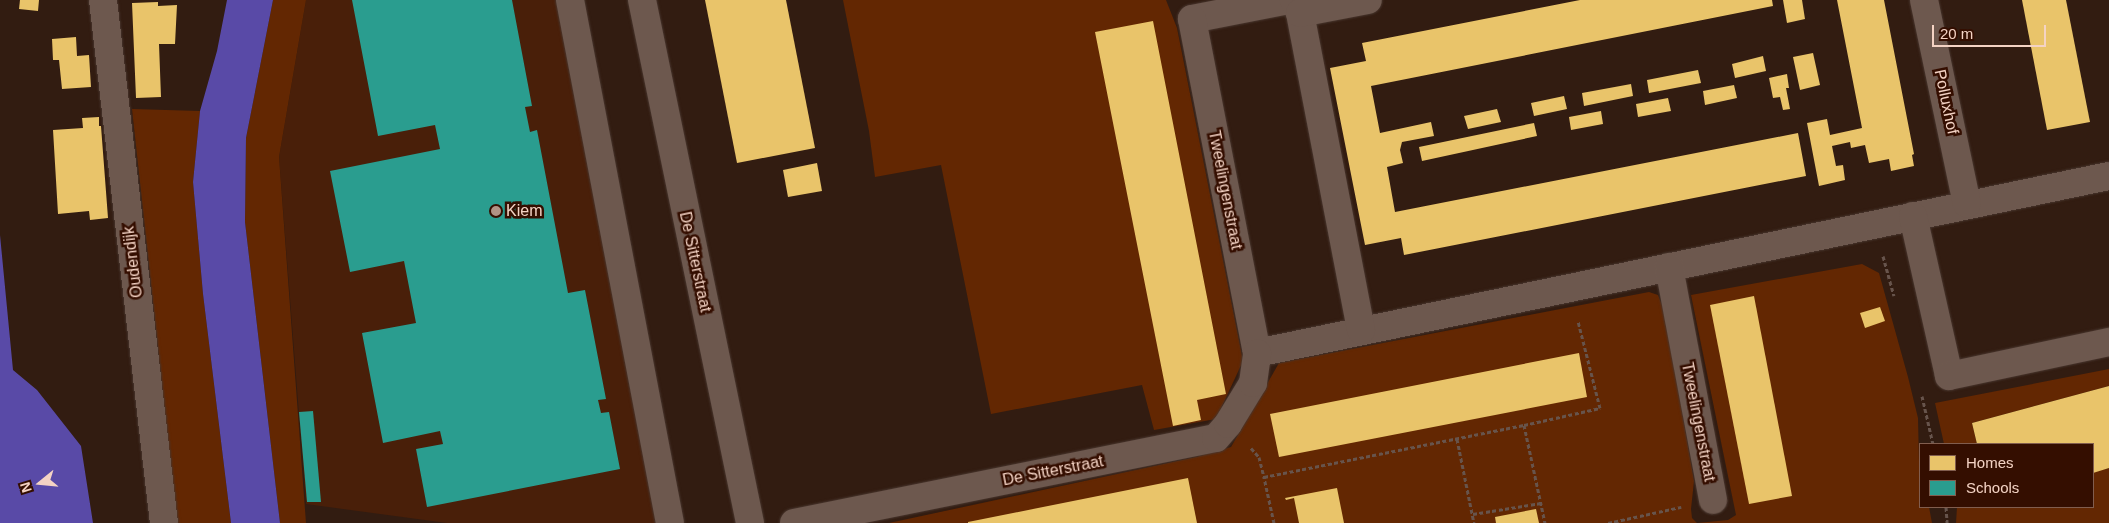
<!DOCTYPE html>
<style>
body{margin:0}
#map{position:relative;width:2109px;height:523px;overflow:hidden;background:#321c11;font-family:Helvetica,sans-serif}
div>[style]{position:absolute}
.built>*{inset:0;background:#491f09}
.green>*{inset:0;background:#632702}
.water>*{inset:0;background:#594aa7}
.homes>*{inset:0;background:#e9c46a}
.schools>*{inset:0;background:#2a9d8f}
.path>*{height:3px;margin-top:-1.5px;transform-origin:0;background:repeating-linear-gradient(90deg,#67544c 0 4px,transparent 0 6.5px)}
.roads{filter:drop-shadow(0 0 1px #48362e) drop-shadow(0 0 1px #48362e)}
.minor>*{height:28px;margin:-14px;padding:0 14px;transform-origin:14px;border-radius:14px;background:#6d584e}
.dots>*{width:14px;height:14px;translate:-50% -50%;box-sizing:border-box;border:2px solid #340e00;border-radius:50%}
span{translate:-50% -50%;white-space:nowrap;text-align:center;line-height:1.15;-webkit-text-stroke:5px #340e00;paint-order:stroke}
.street-label{font-size:16px;color:#f4d3c4}
.poi-label{font-size:16px;color:#f4d3c4}
.left{translate:0 -50%;text-align:left}
.legend{position:absolute;left:1919px;top:443px;width:175px;height:65px;box-sizing:border-box;background:#340e00;border:1px solid #815d4e;margin:0;padding:6px 9px;list-style:none;font-size:15px;color:#f4d3c4}
.legend li{display:flex;align-items:center;gap:10px;height:25px}
.legend b{width:25px;border:1px solid #815d4e}
.north{position:absolute;left:15px;top:458px;width:50px;height:50px;-webkit-text-stroke:4px #340e00;paint-order:stroke;rotate:253deg;font-size:14px;font-weight:700;line-height:20px;text-align:center;color:#f4d3c4}
.north::after{content:'';display:block;margin:auto;width:18px;height:22px;background:#f4d3c4;clip-path:polygon(50% 0,100% 100%,50% 72%,0 100%)}
.scale{position:absolute;left:1932px;top:25px;width:114px;height:22px;box-sizing:border-box;border:2px solid #f4d3c4;border-top:0;padding-left:6px;font-size:15px;line-height:18px;white-space:nowrap;color:#f4d3c4;-webkit-text-stroke:4px #340e00;paint-order:stroke}
</style>
<div id="map">
<div class="built">
<i style="clip-path:polygon(306px 0,579px 0,680px 523px,447px 523px,306px 504px,279px 157px)"></i>
</div>
<div class="green">
<i style="clip-path:polygon(273px 0,306px 0,279px 157px,306px 523px,280px 523px,245px 222px,246px 138px)"></i>
<i style="clip-path:polygon(843px 0,1166px 0,1177px 28px,1243px 361px,1216px 419px,1154px 430px,1142px 385px,991px 414px,941px 165px,875px 177px,869px 131px)"></i>
<i style="clip-path:polygon(132px 109px,200px 111px,193px 182px,203px 294px,231px 523px,177px 523px)"></i>
<i style="clip-path:polygon(1862px 264px,1879px 273px,1908px 377px,1918px 418px,1920px 507px,1929px 507px,1932px 523px,889px 523px,1196px 457px,1231px 447px,1279px 363px,1649px 292px,1658px 295px,1665px 313px,1694px 481px,1691px 509px,1692px 518px,1697px 523px,1728px 520px,1736px 515px,1691px 295px)"></i>
<i style="clip-path:polygon(2109px 369px,2109px 386px,1972px 423px,1977px 444px,1944px 444px,1935px 403px)"></i>
<i style="clip-path:polygon(2109px 468px,2109px 523px,1956px 523px,1957px 507px,2093px 507px,2093px 472px)"></i>
</div>
<div class="water">
<i style="clip-path:polygon(227px 0,273px 0,246px 138px,245px 222px,280px 523px,231px 523px,203px 294px,193px 182px,200px 111px,217px 51px)"></i>
<i style="clip-path:polygon(0 235px,13px 370px,37px 390px,81px 446px,93px 523px,0 523px)"></i>
</div>
<div class="homes">
<i style="clip-path:polygon(20px 0,39px 0,38px 11px,19px 9px)"></i>
<i style="clip-path:polygon(705px 0,786px 0,815px 148px,737px 163px)"></i>
<i style="clip-path:polygon(1580px 0,1772px 0,1773px 6px,1371px 86px,1380px 133px,1431px 122px,1434px 136px,1402px 142px,1400px 150px,1403px 163px,1387px 167px,1395px 212px,1798px 133px,1806px 176px,1404px 255px,1401px 238px,1365px 245px,1330px 68px,1366px 61px,1362px 43px)"></i>
<i style="clip-path:polygon(1783px 0,1802px 0,1805px 19px,1787px 23px)"></i>
<i style="clip-path:polygon(1837px 0,1884px 0,1914px 154px,1912px 155px,1914px 166px,1891px 171px,1889px 159px,1869px 163px,1865px 145px,1851px 148px,1850px 142px,1832px 146px,1836px 166px,1843px 165px,1845px 180px,1819px 186px,1807px 123px,1827px 119px,1830px 135px,1862px 128px)"></i>
<i style="clip-path:polygon(2022px 0,2066px 0,2090px 122px,2047px 130px)"></i>
<i style="clip-path:polygon(158px 2px,158px 6px,177px 5px,175px 44px,159px 44px,161px 97px,136px 98px,132px 3px)"></i>
<i style="clip-path:polygon(1153px 21px,1226px 394px,1197px 400px,1201px 420px,1173px 426px,1095px 32px)"></i>
<i style="clip-path:polygon(76px 37px,77px 56px,89px 55px,91px 87px,62px 89px,59px 60px,53px 60px,52px 39px)"></i>
<i style="clip-path:polygon(1813px 53px,1820px 85px,1800px 90px,1793px 57px)"></i>
<i style="clip-path:polygon(1763px 56px,1766px 71px,1735px 78px,1732px 64px)"></i>
<i style="clip-path:polygon(1698px 70px,1701px 83px,1649px 93px,1647px 80px)"></i>
<i style="clip-path:polygon(1787px 74px,1789px 88px,1786px 88px,1790px 109px,1783px 110px,1780px 97px,1773px 98px,1769px 78px)"></i>
<i style="clip-path:polygon(1631px 84px,1633px 96px,1584px 106px,1582px 93px)"></i>
<i style="clip-path:polygon(1734px 85px,1737px 98px,1705px 105px,1703px 91px)"></i>
<i style="clip-path:polygon(1564px 96px,1567px 109px,1534px 116px,1531px 103px)"></i>
<i style="clip-path:polygon(1668px 98px,1671px 111px,1638px 117px,1636px 104px)"></i>
<i style="clip-path:polygon(1497px 109px,1501px 122px,1468px 129px,1464px 116px)"></i>
<i style="clip-path:polygon(1601px 111px,1603px 124px,1571px 130px,1569px 117px)"></i>
<i style="clip-path:polygon(99px 117px,99px 126px,101px 126px,108px 218px,90px 220px,89px 211px,58px 214px,53px 130px,83px 128px,82px 118px)"></i>
<i style="clip-path:polygon(1534px 123px,1537px 136px,1422px 161px,1419px 147px)"></i>
<i style="clip-path:polygon(817px 163px,822px 191px,788px 197px,783px 170px)"></i>
<i style="clip-path:polygon(1754px 296px,1792px 496px,1749px 504px,1710px 305px)"></i>
<i style="clip-path:polygon(1880px 307px,1885px 321px,1865px 328px,1860px 313px)"></i>
<i style="clip-path:polygon(1579px 353px,1587px 397px,1279px 457px,1270px 414px)"></i>
<i style="clip-path:polygon(2109px 386px,2109px 468px,2093px 473px,2093px 444px,1977px 444px,1972px 423px)"></i>
<i style="clip-path:polygon(1188px 478px,1197px 523px,968px 523px,968px 522px)"></i>
<i style="clip-path:polygon(1337px 488px,1344px 523px,1299px 523px,1294px 498px,1286px 500px,1285px 498px)"></i>
<i style="clip-path:polygon(1536px 509px,1539px 523px,1496px 523px,1495px 517px)"></i>
</div>
<div class="schools">
<i style="clip-path:polygon(352px 0,512px 0,532px 106px,525px 107px,530px 132px,537px 130px,568px 293px,585px 290px,606px 399px,598px 400px,601px 413px,609px 412px,620px 469px,427px 507px,416px 449px,443px 444px,440px 431px,383px 443px,362px 333px,416px 323px,404px 261px,350px 272px,330px 171px,440px 149px,435px 125px,378px 136px)"></i>
<i style="clip-path:polygon(313px 411px,321px 502px,307px 502px,299px 412px)"></i>
</div>
<div class="path">
<i style="left:1883px;top:256px;width:41px;rotate:74.6deg"></i>
<i style="left:1922px;top:396px;width:49px;rotate:77.1deg"></i>
<i style="left:1524px;top:425px;width:78px;rotate:-12.6deg"></i>
<i style="left:1600px;top:408px;width:90px;rotate:-104.2deg"></i>
<i style="left:1457px;top:439px;width:86px;rotate:78.6deg"></i>
<i style="left:1251px;top:448px;width:12px;rotate:48deg"></i>
<i style="left:1259px;top:457px;width:21px;rotate:76deg"></i>
<i style="left:1946px;top:507px;width:16px;rotate:86deg"></i>
<i style="left:1473px;top:514px;width:69px;rotate:-9.2deg"></i>
<i style="left:1274px;top:523px;width:47px;rotate:-102.3deg"></i>
<i style="left:1264px;top:477px;width:265px;rotate:-11.3deg"></i>
<i style="left:1524px;top:425px;width:100px;rotate:77.9deg"></i>
<i style="left:1608px;top:523px;width:75px;rotate:-12.4deg"></i>
</div>
<div class="roads">
<div class="minor">
<i style="left:103px;top:0;width:527px;rotate:83.35deg"></i>
<i style="left:570px;top:0;width:532px;rotate:79.18deg"></i>
<i style="left:642px;top:0;width:534px;rotate:78.33deg"></i>
<i style="left:1289px;top:0;width:99px;rotate:168.9deg"></i>
<i style="left:1192px;top:19px;width:340px;rotate:79deg"></i>
<i style="left:1257px;top:353px;width:870px;rotate:-11.74deg"></i>
<i style="left:1294px;top:0;width:14px;rotate:65deg"></i>
<i style="left:1300px;top:13px;width:323px;rotate:79.1deg"></i>
<i style="left:1924px;top:0;width:208px;rotate:78.1deg"></i>
<i style="left:1300px;top:13px;width:69px;rotate:-10.8deg"></i>
<i style="left:1913px;top:216px;width:164px;rotate:77.3deg"></i>
<i style="left:1949px;top:376px;width:164px;rotate:-12deg"></i>
<i style="left:1669px;top:267px;width:237px;rotate:79.3deg"></i>
<i style="left:794px;top:523px;width:430px;rotate:-11.4deg"></i>
<i style="left:1216px;top:438px;width:18px;rotate:-49deg"></i>
<i style="left:1228px;top:424px;width:48px;rotate:-58.6deg"></i>
<i style="left:1253px;top:383px;width:30px;rotate:-82deg"></i>
</div>
</div>
<div class="dots">
<i style="left:496px;top:211px;background:#b09385"></i>
</div>
<div class="street-label">
<span style="left:1946px;top:102px;rotate:78deg">Polluxhof</span>
<span style="left:1225px;top:190px;rotate:79deg">Tweelingenstraat</span>
<span style="left:133px;top:262px;rotate:-97deg">Oudendijk</span>
<span style="left:695px;top:262px;rotate:78deg">De Sitterstraat</span>
<span style="left:1698px;top:422px;rotate:79deg">Tweelingenstraat</span>
<span style="left:1053px;top:471px;rotate:-11deg">De Sitterstraat</span>
</div>
<div class="poi-label">
<span class="left" style="left:506px;top:211px">Kiem</span>
</div>
<ul class="legend">
<li><b style="height:14px;background:#e9c46a"></b>Homes</li>
<li><b style="height:14px;background:#2a9d8f"></b>Schools</li>
</ul>
<div class="north">N</div>
<div class="scale">20 m</div>
</div>
